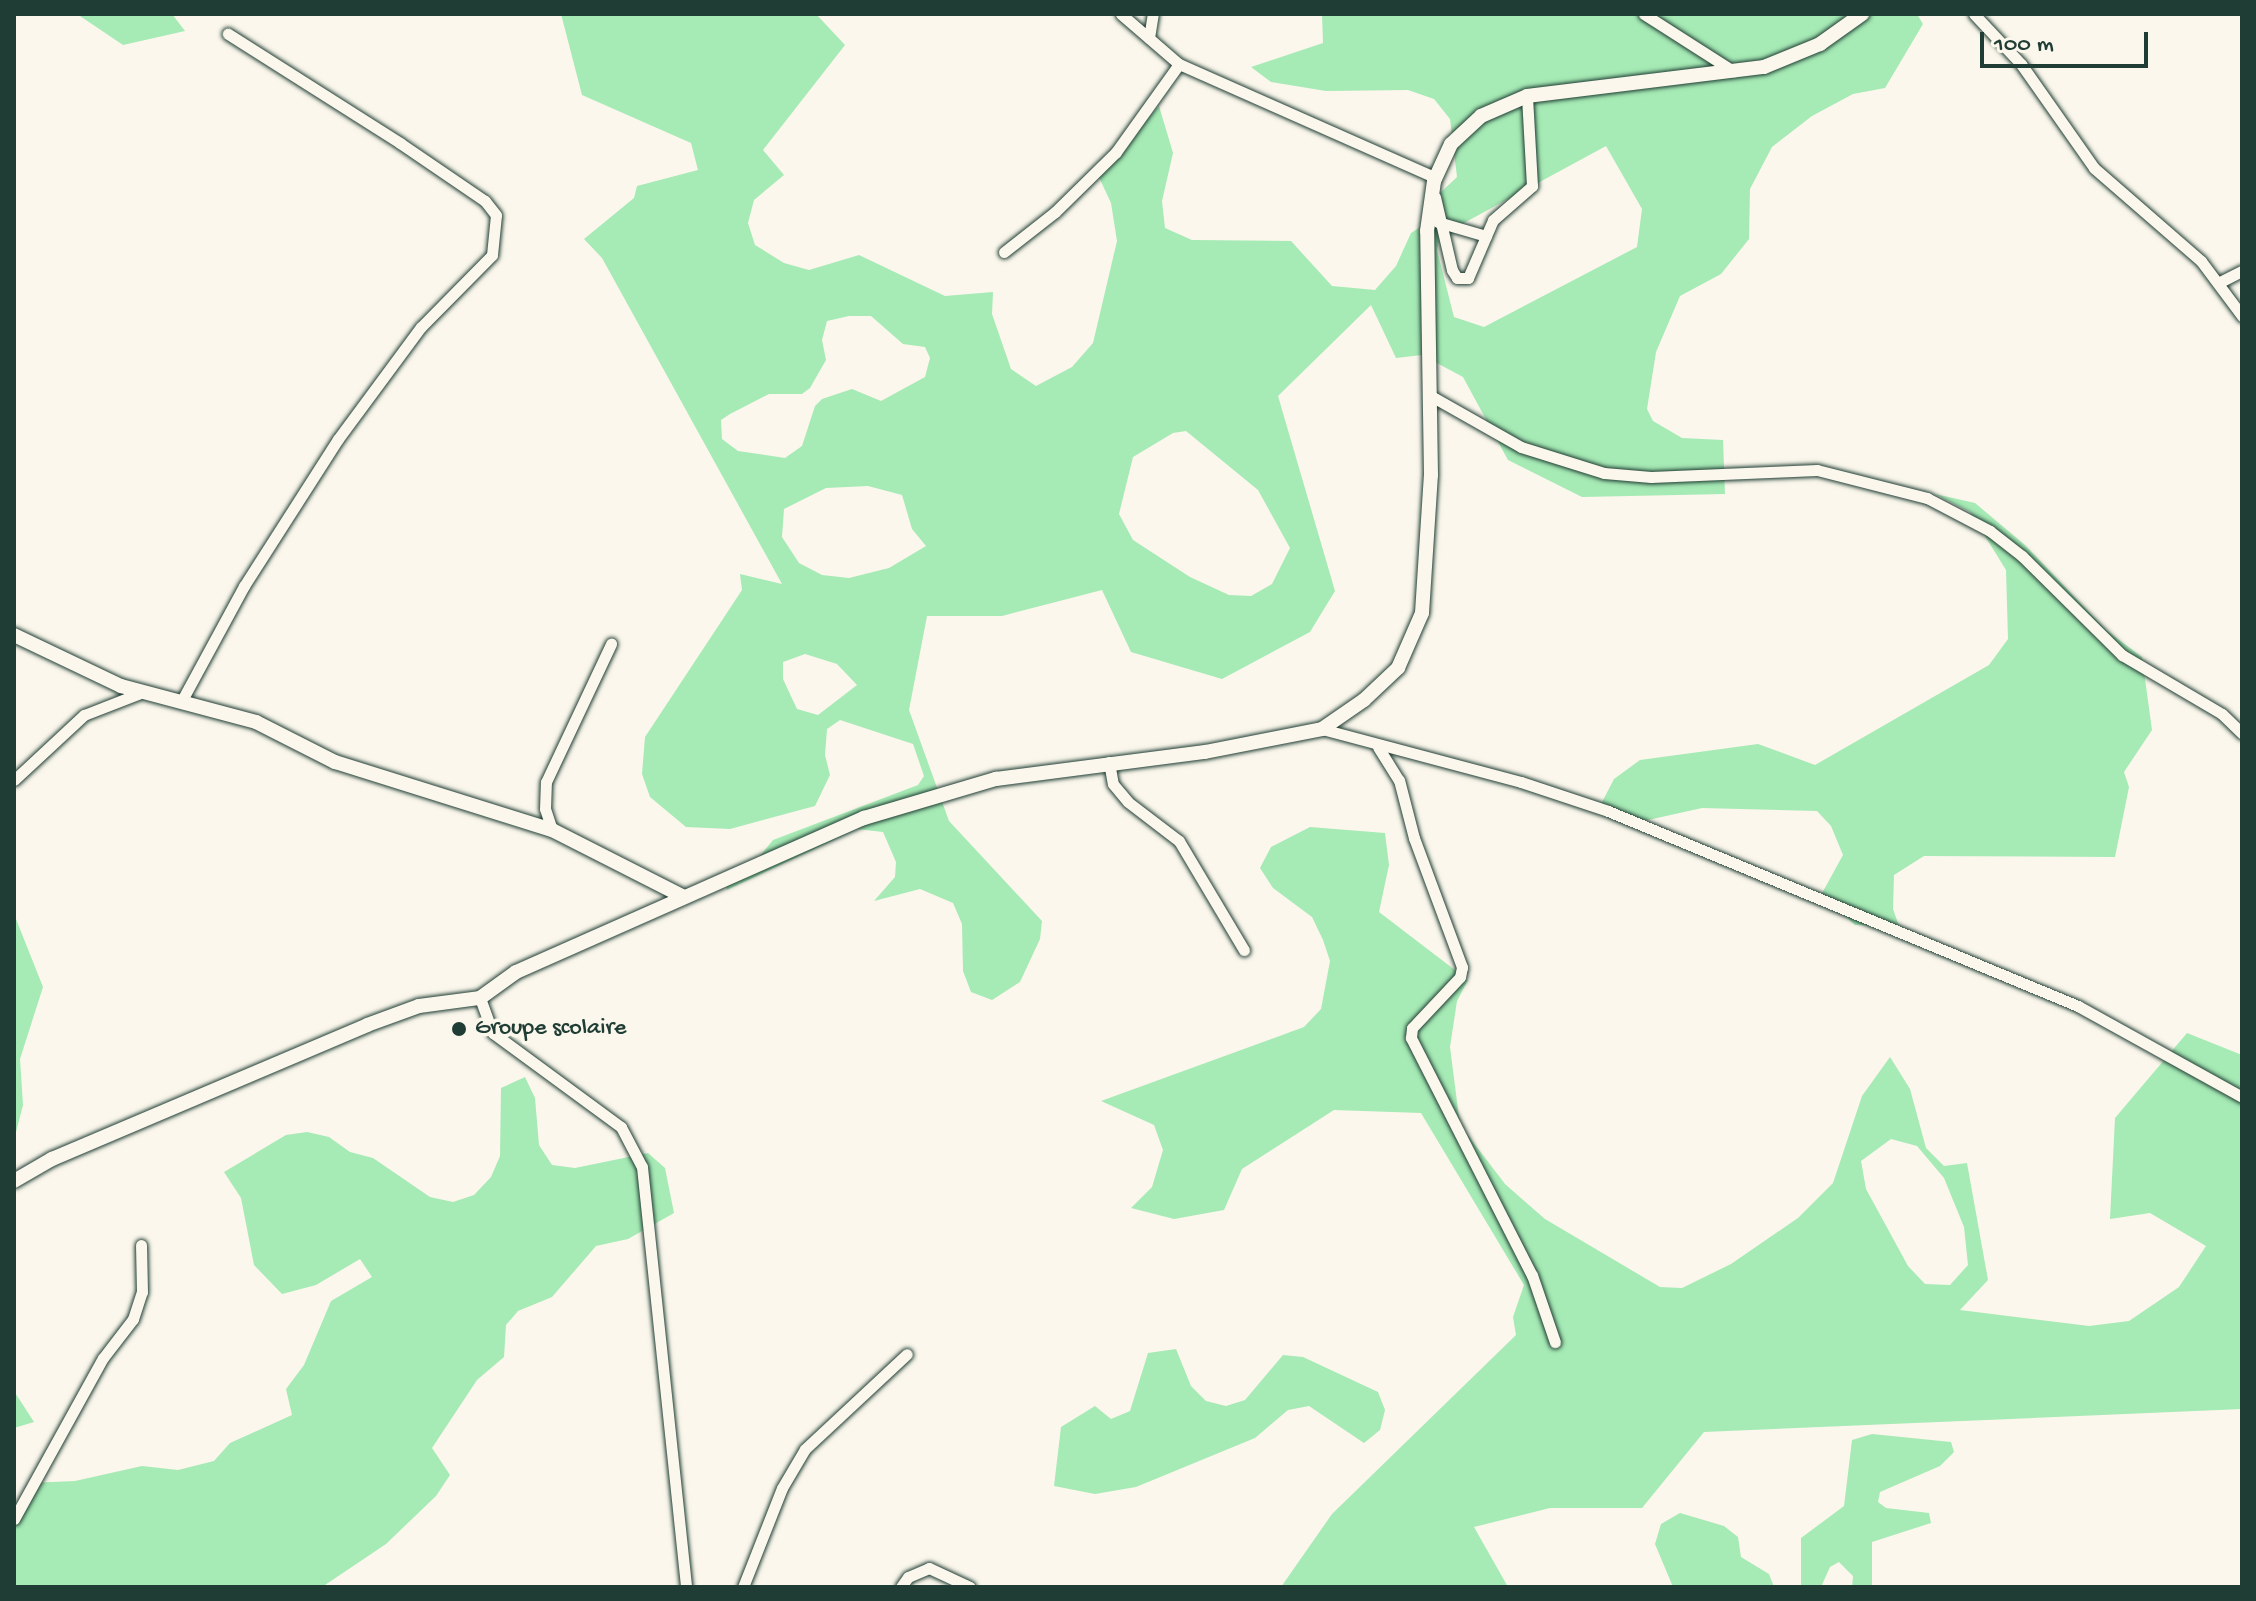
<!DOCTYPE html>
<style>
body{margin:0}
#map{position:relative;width:2256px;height:1601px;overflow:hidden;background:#fbf7ec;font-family:"Gochi Hand",sans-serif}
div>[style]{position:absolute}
.green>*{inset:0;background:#a6eab5}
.roads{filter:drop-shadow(0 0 2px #1f3d34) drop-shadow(0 0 2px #1f3d34)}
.street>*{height:11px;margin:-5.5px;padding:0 5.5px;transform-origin:5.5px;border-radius:5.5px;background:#fbf7ec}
.secondary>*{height:14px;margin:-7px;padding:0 7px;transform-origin:7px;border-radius:7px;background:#fbf7ec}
.dots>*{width:22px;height:22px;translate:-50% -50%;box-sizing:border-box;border:4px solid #fbf7ec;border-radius:50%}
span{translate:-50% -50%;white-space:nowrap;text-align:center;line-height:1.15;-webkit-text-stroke:7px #fbf7ec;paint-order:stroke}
.poi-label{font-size:24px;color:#1f3d34}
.left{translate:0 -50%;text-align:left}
.frame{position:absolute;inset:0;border:16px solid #1f3d34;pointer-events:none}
.scale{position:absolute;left:1980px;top:32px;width:168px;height:36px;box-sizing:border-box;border:4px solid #1f3d34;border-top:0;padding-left:10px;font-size:24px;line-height:28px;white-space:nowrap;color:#1f3d34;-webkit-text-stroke:6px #fbf7ec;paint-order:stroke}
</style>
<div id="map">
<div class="green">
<i style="clip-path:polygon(77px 14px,172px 14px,185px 31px,123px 45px)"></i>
<i style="clip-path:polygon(evenodd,561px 14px,816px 14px,845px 45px,763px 150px,784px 175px,754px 200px,748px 223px,755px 245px,784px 263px,809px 270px,859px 255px,945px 296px,993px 292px,992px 314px,1011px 369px,1036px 386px,1072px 367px,1093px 343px,1117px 241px,1111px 203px,1097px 173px,1159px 106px,1173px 153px,1162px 201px,1165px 228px,1192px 240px,1291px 241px,1332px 286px,1375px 290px,1396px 266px,1411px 233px,1431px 220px,1439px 194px,1457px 177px,1450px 119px,1434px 99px,1408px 90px,1326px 91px,1271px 82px,1251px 67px,1323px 43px,1322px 14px,1917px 14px,1923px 24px,1885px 88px,1853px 94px,1812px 116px,1772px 147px,1750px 189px,1749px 239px,1721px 274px,1680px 296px,1656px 352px,1647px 409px,1653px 421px,1682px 438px,1723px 440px,1725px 494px,1582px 497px,1508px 460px,1463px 377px,1422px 355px,1396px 358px,1371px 305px,1278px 396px,1335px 591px,1310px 632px,1222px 679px,1131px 652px,1102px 590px,1002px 616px,927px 616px,909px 710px,949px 821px,1042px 921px,1040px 939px,1020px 982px,992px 1000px,971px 992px,963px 971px,962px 924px,953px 903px,920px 889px,874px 901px,895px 877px,896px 862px,883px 832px,857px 829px,727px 890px,726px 882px,752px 866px,773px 840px,918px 785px,924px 776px,913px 744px,840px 720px,827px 729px,825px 755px,830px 775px,815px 806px,730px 829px,686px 827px,650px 797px,642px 774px,645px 737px,742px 590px,740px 574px,782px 584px,602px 258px,584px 239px,634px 198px,637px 186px,698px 170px,691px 143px,582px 95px,561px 14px,1606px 146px,1642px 209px,1637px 247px,1484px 327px,1454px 317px,1437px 250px,1440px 236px,1606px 146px,561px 14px,849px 316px,871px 316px,903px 344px,925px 347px,930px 358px,925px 377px,881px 401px,852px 389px,822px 399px,815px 406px,802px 446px,785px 458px,738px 451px,722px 439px,721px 420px,730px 414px,769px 394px,802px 394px,810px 388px,826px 360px,822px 340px,827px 321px,849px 316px,561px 14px,1186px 431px,1258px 490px,1290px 548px,1272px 584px,1251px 596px,1229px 595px,1190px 577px,1133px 540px,1119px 514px,1133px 457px,1173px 433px,1186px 431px,561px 14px,868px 486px,902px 495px,912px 529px,926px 546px,889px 568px,849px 578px,822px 575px,799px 563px,782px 537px,784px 509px,826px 488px,868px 486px,561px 14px,805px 654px,837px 664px,857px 685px,818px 715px,797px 709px,783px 679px,783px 662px,805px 654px)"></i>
<i style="clip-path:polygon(1935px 494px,1975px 503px,2025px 545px,2106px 630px,2142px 657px,2152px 730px,2124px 772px,2129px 787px,2115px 857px,1924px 856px,1894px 875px,1893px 909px,1899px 926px,1855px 925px,1821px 895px,1843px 855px,1831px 826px,1817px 811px,1702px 808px,1630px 824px,1599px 808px,1614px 779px,1640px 760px,1758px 744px,1815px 765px,1989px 665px,2008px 639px,2006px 570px,1970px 512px)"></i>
<i style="clip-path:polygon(evenodd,1310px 827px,1385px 833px,1389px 865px,1379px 912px,1468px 980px,1457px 1001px,1450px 1047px,1460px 1125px,1505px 1184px,1545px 1219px,1660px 1287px,1682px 1288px,1731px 1264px,1798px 1218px,1833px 1183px,1862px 1096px,1890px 1057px,1910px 1089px,1926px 1148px,1944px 1166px,1967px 1163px,1988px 1280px,1960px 1310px,2089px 1326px,2129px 1321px,2179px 1287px,2206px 1246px,2150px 1213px,2110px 1219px,2115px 1118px,2187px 1033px,2242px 1055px,2242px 1409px,1704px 1432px,1642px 1508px,1550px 1508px,1474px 1527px,1508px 1587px,1281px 1587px,1332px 1514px,1516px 1335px,1513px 1317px,1524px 1285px,1421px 1113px,1334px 1110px,1242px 1169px,1224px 1210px,1174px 1219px,1131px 1208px,1152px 1187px,1163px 1150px,1154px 1125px,1101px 1101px,1304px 1027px,1321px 1009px,1330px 961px,1323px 940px,1312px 917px,1273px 888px,1260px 868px,1271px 847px,1310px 827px,1891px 1139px,1917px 1146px,1944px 1178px,1964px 1227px,1968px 1265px,1950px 1285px,1925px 1284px,1908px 1266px,1866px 1189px,1861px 1161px,1891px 1139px)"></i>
<i style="clip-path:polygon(14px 914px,43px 987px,20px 1059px,23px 1105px,14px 1140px)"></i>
<i style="clip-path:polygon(525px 1077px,535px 1098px,539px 1145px,552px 1165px,575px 1168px,648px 1153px,665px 1168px,674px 1213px,628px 1239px,596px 1246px,552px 1297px,518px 1311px,506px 1325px,504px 1357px,477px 1380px,432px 1448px,450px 1475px,436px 1496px,386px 1544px,322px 1587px,14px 1587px,14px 1514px,28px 1483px,75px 1481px,142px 1466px,178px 1470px,214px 1461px,230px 1443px,292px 1415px,286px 1389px,304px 1365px,331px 1301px,372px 1277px,360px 1259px,316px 1285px,282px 1294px,254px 1265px,241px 1198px,224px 1172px,286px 1135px,307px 1132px,329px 1137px,350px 1152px,373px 1158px,430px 1197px,453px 1202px,474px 1195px,491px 1177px,500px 1156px,501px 1088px)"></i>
<i style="clip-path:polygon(1176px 1349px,1191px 1386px,1206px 1401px,1226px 1406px,1245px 1400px,1283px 1355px,1303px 1357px,1378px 1392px,1385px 1410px,1380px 1430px,1364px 1443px,1309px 1406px,1288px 1410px,1255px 1438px,1136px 1487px,1095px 1494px,1054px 1486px,1061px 1427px,1095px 1406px,1111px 1419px,1130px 1411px,1148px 1353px)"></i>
<i style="clip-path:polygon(14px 1391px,34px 1422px,14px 1428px)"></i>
<i style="clip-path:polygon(1872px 1434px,1951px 1442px,1954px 1452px,1940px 1466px,1880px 1492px,1878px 1502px,1886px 1508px,1929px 1513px,1931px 1523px,1872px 1542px,1872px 1587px,1852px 1587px,1853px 1576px,1839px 1562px,1830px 1567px,1821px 1587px,1801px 1587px,1801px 1538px,1844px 1506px,1852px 1440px)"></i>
<i style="clip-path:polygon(1680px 1513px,1724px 1526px,1738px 1537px,1741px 1557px,1769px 1574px,1774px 1587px,1673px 1587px,1655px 1544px,1661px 1524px)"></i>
</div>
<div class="roads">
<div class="street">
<i style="left:1121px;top:14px;width:77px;rotate:40.8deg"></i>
<i style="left:1179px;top:64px;width:281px;rotate:23.9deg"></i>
<i style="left:1644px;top:14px;width:106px;rotate:32.6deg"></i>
<i style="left:1974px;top:14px;width:69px;rotate:46.8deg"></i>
<i style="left:2021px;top:64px;width:127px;rotate:54.9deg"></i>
<i style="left:2094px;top:168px;width:142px;rotate:41deg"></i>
<i style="left:2201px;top:261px;width:69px;rotate:53.3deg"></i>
<i style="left:1149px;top:38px;width:24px;rotate:-81deg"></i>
<i style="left:1435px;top:197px;width:75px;rotate:76.9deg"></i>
<i style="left:1452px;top:270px;width:9px;rotate:58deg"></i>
<i style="left:1457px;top:278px;width:11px"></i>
<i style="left:1468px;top:278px;width:63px;rotate:-66.7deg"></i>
<i style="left:1493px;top:220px;width:52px;rotate:-41.1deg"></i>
<i style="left:1532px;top:186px;width:90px;rotate:-93.2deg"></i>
<i style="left:1438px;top:222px;width:50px;rotate:16.3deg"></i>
<i style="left:1004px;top:252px;width:65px;rotate:-38.1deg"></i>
<i style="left:1055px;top:212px;width:86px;rotate:-44.5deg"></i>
<i style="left:1116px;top:152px;width:108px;rotate:-54.4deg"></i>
<i style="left:2220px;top:282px;width:25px;rotate:-27deg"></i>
<i style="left:1431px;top:396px;width:103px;rotate:29.5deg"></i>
<i style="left:1521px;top:447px;width:87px;rotate:17.4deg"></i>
<i style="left:1604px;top:473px;width:47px;rotate:4.9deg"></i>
<i style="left:1651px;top:477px;width:166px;rotate:-2.4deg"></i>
<i style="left:1817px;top:470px;width:114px;rotate:14.3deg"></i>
<i style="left:1927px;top:498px;width:71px;rotate:27.6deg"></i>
<i style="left:1990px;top:531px;width:41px;rotate:38deg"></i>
<i style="left:2022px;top:556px;width:141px;rotate:44.7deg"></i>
<i style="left:2122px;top:655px;width:116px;rotate:30.5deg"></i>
<i style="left:2222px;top:714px;width:28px;rotate:44deg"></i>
<i style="left:181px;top:702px;width:132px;rotate:-61.5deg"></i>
<i style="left:244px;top:586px;width:174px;rotate:-57.4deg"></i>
<i style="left:338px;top:439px;width:139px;rotate:-53.5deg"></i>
<i style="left:421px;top:327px;width:101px;rotate:-45.4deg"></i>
<i style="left:492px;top:255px;width:40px;rotate:-84.3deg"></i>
<i style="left:496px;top:215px;width:18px;rotate:-128deg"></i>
<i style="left:485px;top:201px;width:103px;rotate:-145.7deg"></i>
<i style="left:400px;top:143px;width:204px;rotate:-147.6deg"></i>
<i style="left:1322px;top:729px;width:206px;rotate:14.9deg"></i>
<i style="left:1521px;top:782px;width:92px;rotate:18.4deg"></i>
<i style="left:1608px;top:811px;width:509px;rotate:22.53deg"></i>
<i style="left:2078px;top:1006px;width:188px;rotate:29deg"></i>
<i style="left:1378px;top:747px;width:39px;rotate:58deg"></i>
<i style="left:1399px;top:780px;width:60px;rotate:75.5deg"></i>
<i style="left:1414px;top:838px;width:138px;rotate:69.6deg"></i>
<i style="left:1462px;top:967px;width:10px;rotate:101deg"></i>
<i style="left:1460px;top:977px;width:70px;rotate:133.3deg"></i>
<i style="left:1412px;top:1028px;width:10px;rotate:96deg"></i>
<i style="left:1411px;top:1038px;width:266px;rotate:63deg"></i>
<i style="left:1532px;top:1275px;width:71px;rotate:71.1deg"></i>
<i style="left:1109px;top:762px;width:22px;rotate:80deg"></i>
<i style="left:1113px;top:784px;width:23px;rotate:50deg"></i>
<i style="left:1128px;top:802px;width:64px;rotate:37.4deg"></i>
<i style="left:1179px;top:841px;width:127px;rotate:59.2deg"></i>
<i style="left:14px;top:780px;width:96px;rotate:-42.9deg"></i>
<i style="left:84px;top:715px;width:63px;rotate:-21.3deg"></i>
<i style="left:552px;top:830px;width:22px;rotate:-108deg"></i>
<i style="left:545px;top:809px;width:27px;rotate:-88deg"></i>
<i style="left:546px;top:782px;width:153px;rotate:-64.8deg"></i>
<i style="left:480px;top:998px;width:37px;rotate:70deg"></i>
<i style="left:493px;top:1033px;width:159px;rotate:36.3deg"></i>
<i style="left:621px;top:1127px;width:45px;rotate:62.3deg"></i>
<i style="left:642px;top:1167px;width:422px;rotate:84deg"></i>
<i style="left:14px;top:1519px;width:184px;rotate:-61.1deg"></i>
<i style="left:103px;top:1358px;width:49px;rotate:-52.4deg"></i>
<i style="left:133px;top:1319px;width:28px;rotate:-72deg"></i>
<i style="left:142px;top:1292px;width:47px;rotate:-91.2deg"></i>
<i style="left:743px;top:1587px;width:106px;rotate:-68.5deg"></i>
<i style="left:782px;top:1488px;width:45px;rotate:-59.5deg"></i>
<i style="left:805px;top:1449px;width:139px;rotate:-43deg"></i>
<i style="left:901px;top:1587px;width:12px;rotate:-55deg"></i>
<i style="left:908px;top:1577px;width:23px;rotate:-23deg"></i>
<i style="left:929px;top:1568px;width:45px;rotate:24.9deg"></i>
</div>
<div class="secondary">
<i style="left:14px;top:635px;width:119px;rotate:25.5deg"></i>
<i style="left:121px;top:686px;width:140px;rotate:14.9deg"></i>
<i style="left:256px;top:722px;width:89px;rotate:26.9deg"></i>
<i style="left:335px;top:762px;width:227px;rotate:17.4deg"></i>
<i style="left:552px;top:830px;width:146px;rotate:26.9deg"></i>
<i style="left:14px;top:1181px;width:44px;rotate:-30.1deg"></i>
<i style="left:52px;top:1159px;width:342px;rotate:-23deg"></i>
<i style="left:367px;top:1025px;width:55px;rotate:-20.1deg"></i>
<i style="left:419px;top:1006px;width:62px;rotate:-7.5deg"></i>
<i style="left:480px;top:998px;width:44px;rotate:-35.8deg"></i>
<i style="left:516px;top:972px;width:381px;rotate:-23.9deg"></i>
<i style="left:864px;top:818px;width:138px;rotate:-16.5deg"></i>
<i style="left:996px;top:779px;width:211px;rotate:-7.4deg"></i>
<i style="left:1205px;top:752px;width:119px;rotate:-11.1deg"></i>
<i style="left:1322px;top:729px;width:51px;rotate:-34.6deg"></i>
<i style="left:1364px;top:700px;width:47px;rotate:-43.3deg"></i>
<i style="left:1398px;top:668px;width:60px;rotate:-66.4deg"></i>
<i style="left:1422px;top:613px;width:138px;rotate:-86.3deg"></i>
<i style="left:1431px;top:475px;width:244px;rotate:-90.9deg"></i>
<i style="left:1427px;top:231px;width:50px;rotate:-82deg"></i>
<i style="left:1434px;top:181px;width:41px;rotate:-65.3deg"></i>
<i style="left:1451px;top:144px;width:41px;rotate:-43deg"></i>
<i style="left:1481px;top:116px;width:50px;rotate:-23.5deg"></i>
<i style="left:1527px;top:96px;width:239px;rotate:-7deg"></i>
<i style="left:1764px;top:67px;width:61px;rotate:-22.3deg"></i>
<i style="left:1820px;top:44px;width:52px;rotate:-35.5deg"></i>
</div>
</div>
<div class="dots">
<i style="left:459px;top:1029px;background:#1f3d34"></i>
</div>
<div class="poi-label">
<span class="left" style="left:475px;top:1029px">Groupe scolaire</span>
</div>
<div class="frame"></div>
<div class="scale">100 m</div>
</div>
